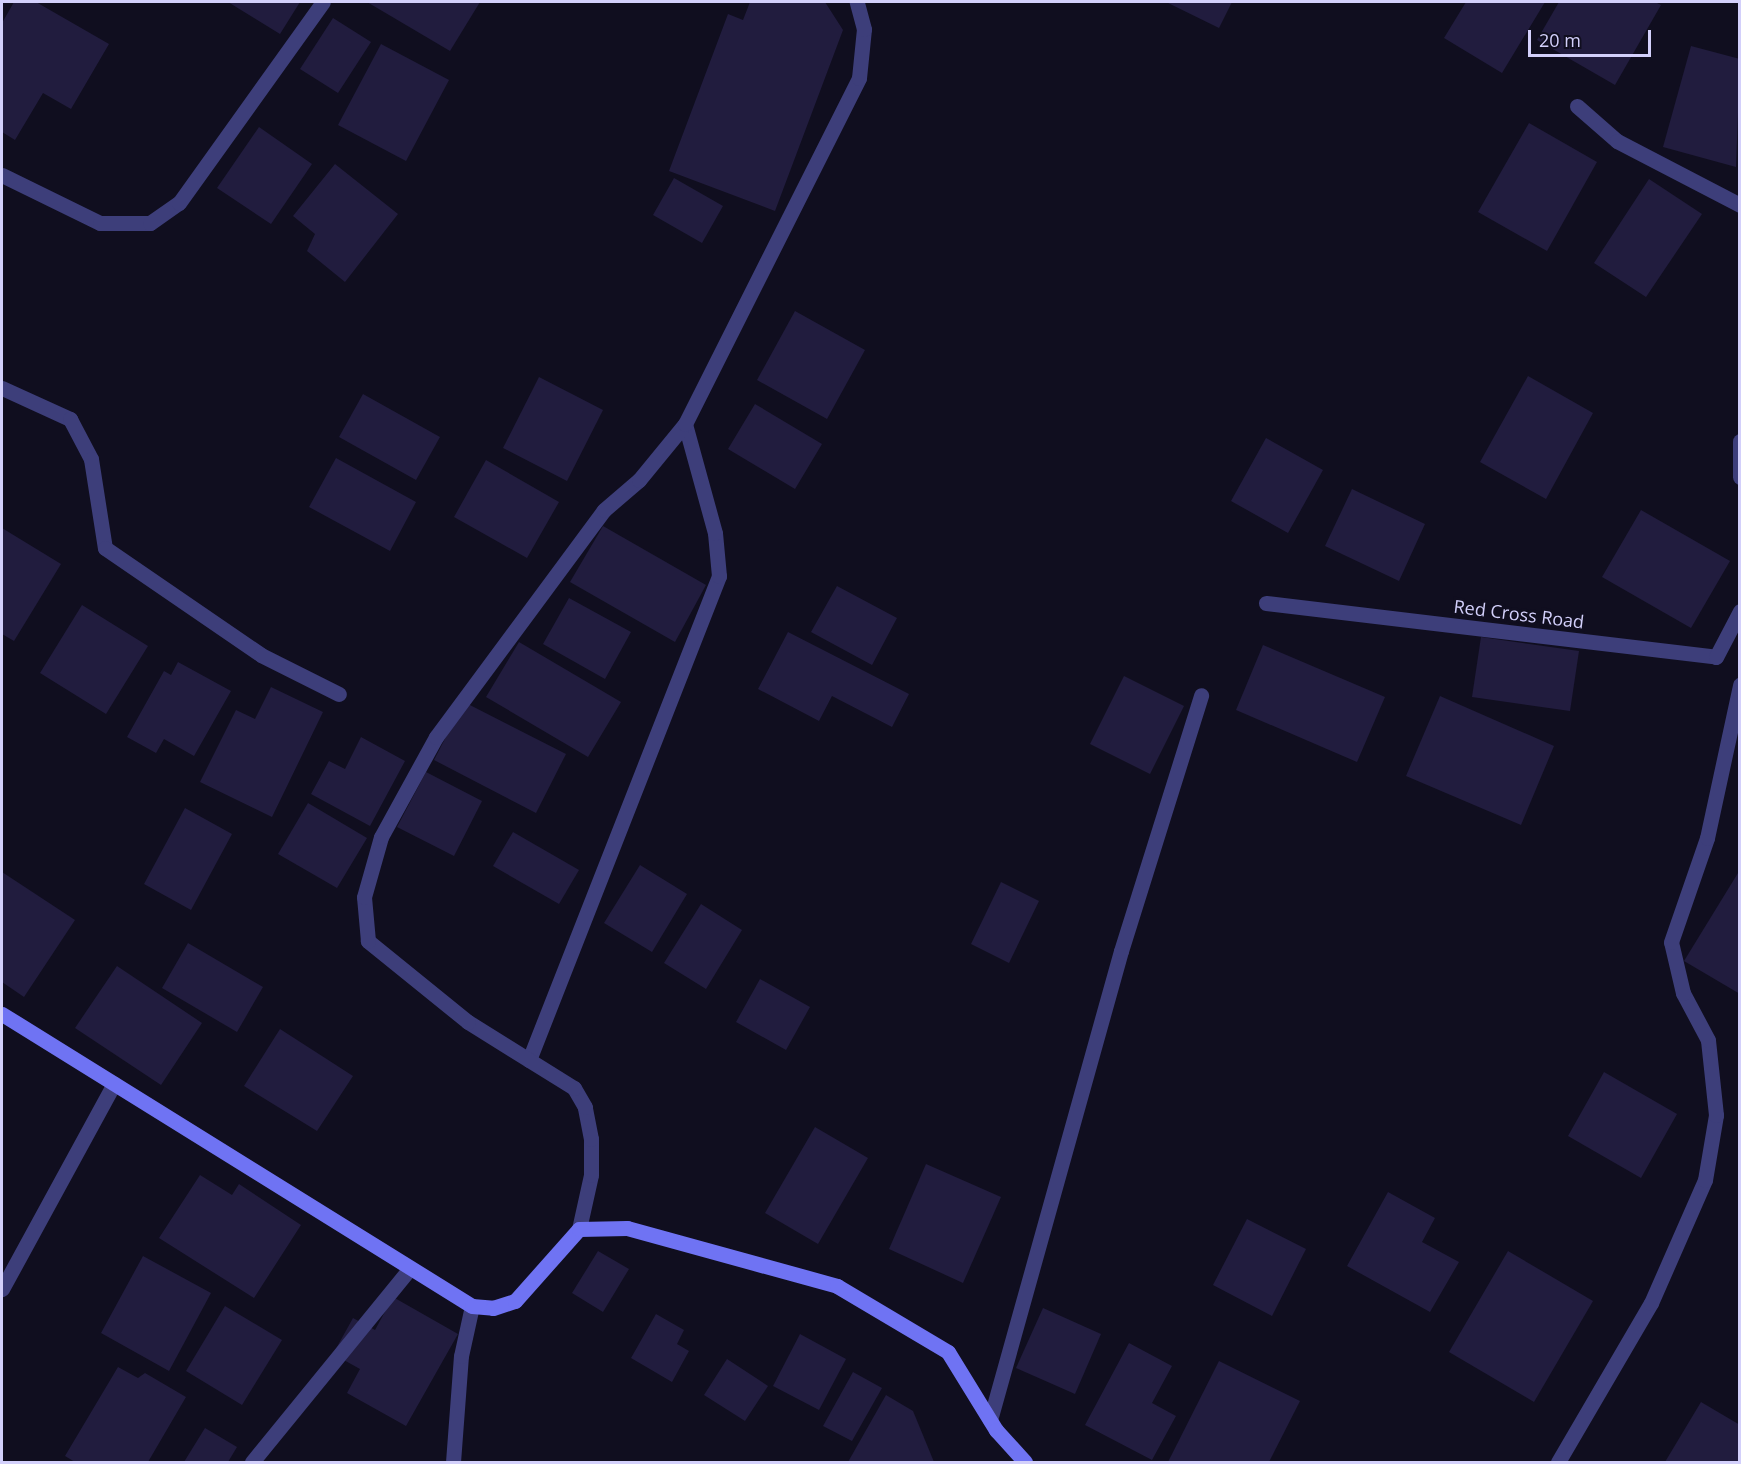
<!DOCTYPE html>
<style>
body{margin:0}
#map{position:relative;width:1741px;height:1464px;overflow:hidden;background:#100e1f;font-family:"Open Sans",sans-serif}
div>[style]{position:absolute}
.building>*{inset:0;background:#211c3e}
.street>*{height:15px;margin:-7.5px;padding:0 7.5px;transform-origin:7.5px;border-radius:7.5px;background:#3d3e7a}
.secondary>*{height:15px;margin:-7.5px;padding:0 7.5px;transform-origin:7.5px;border-radius:7.5px;background:#6f73f3}
span{translate:-50% -50%;white-space:nowrap;text-align:center;line-height:1.15;-webkit-text-stroke:6px #100e1f;paint-order:stroke}
.street-label{font-size:18px;color:#d3d0fb}
.frame{position:absolute;inset:0;border:3px solid #d3d0fb;pointer-events:none}
.scale{position:absolute;left:1528px;top:30px;width:123px;height:27px;box-sizing:border-box;border:3px solid #d3d0fb;border-top:0;padding-left:8px;font-size:18px;line-height:21px;white-space:nowrap;color:#d3d0fb;-webkit-text-stroke:4px #100e1f;paint-order:stroke}
</style>
<div id="map">
<div class="building">
<i style="clip-path:polygon(14px 2px,36px 2px,109px 44px,71px 109px,43px 93px,15px 140px,2px 132px,2px 23px)"></i>
<i style="clip-path:polygon(228px 2px,300px 2px,280px 34px)"></i>
<i style="clip-path:polygon(367px 2px,480px 2px,450px 51px)"></i>
<i style="clip-path:polygon(750px 2px,825px 2px,843px 30px,775px 211px,669px 171px,728px 14px,743px 20px)"></i>
<i style="clip-path:polygon(1166px 2px,1232px 2px,1219px 28px)"></i>
<i style="clip-path:polygon(1466px 2px,1545px 2px,1502px 73px,1444px 38px)"></i>
<i style="clip-path:polygon(1559px 2px,1655px 2px,1661px 5px,1615px 85px,1537px 40px)"></i>
<i style="clip-path:polygon(333px 18px,371px 42px,338px 93px,300px 69px)"></i>
<i style="clip-path:polygon(381px 44px,449px 80px,406px 161px,338px 125px)"></i>
<i style="clip-path:polygon(1691px 46px,1740px 59px,1736px 167px,1663px 147px)"></i>
<i style="clip-path:polygon(1529px 123px,1597px 162px,1547px 251px,1478px 212px)"></i>
<i style="clip-path:polygon(259px 127px,312px 164px,271px 224px,217px 188px)"></i>
<i style="clip-path:polygon(335px 164px,398px 214px,345px 282px,307px 251px,315px 234px,293px 216px)"></i>
<i style="clip-path:polygon(674px 178px,723px 206px,702px 243px,653px 215px)"></i>
<i style="clip-path:polygon(1649px 179px,1702px 214px,1646px 297px,1594px 263px)"></i>
<i style="clip-path:polygon(795px 311px,865px 350px,827px 419px,757px 380px)"></i>
<i style="clip-path:polygon(1528px 376px,1593px 413px,1546px 499px,1480px 462px)"></i>
<i style="clip-path:polygon(539px 377px,603px 410px,567px 481px,503px 448px)"></i>
<i style="clip-path:polygon(363px 394px,440px 437px,416px 480px,339px 437px)"></i>
<i style="clip-path:polygon(755px 404px,822px 444px,795px 489px,728px 449px)"></i>
<i style="clip-path:polygon(1266px 438px,1323px 470px,1288px 533px,1231px 501px)"></i>
<i style="clip-path:polygon(336px 458px,416px 502px,390px 551px,309px 507px)"></i>
<i style="clip-path:polygon(486px 460px,559px 502px,527px 558px,454px 517px)"></i>
<i style="clip-path:polygon(1352px 489px,1425px 524px,1399px 581px,1325px 546px)"></i>
<i style="clip-path:polygon(1641px 510px,1730px 561px,1691px 628px,1602px 577px)"></i>
<i style="clip-path:polygon(603px 526px,706px 585px,675px 642px,570px 582px)"></i>
<i style="clip-path:polygon(2px 528px,61px 564px,14px 641px,2px 634px)"></i>
<i style="clip-path:polygon(837px 586px,897px 618px,872px 665px,811px 632px)"></i>
<i style="clip-path:polygon(569px 598px,631px 632px,605px 679px,543px 644px)"></i>
<i style="clip-path:polygon(82px 605px,148px 646px,106px 714px,40px 673px)"></i>
<i style="clip-path:polygon(788px 632px,909px 694px,892px 727px,832px 696px,819px 721px,758px 689px)"></i>
<i style="clip-path:polygon(1481px 637px,1579px 651px,1570px 711px,1472px 697px)"></i>
<i style="clip-path:polygon(519px 642px,621px 702px,588px 757px,486px 697px)"></i>
<i style="clip-path:polygon(1263px 645px,1385px 697px,1357px 762px,1236px 710px)"></i>
<i style="clip-path:polygon(178px 662px,231px 691px,194px 756px,164px 739px,156px 753px,127px 737px,164px 671px,171px 675px)"></i>
<i style="clip-path:polygon(1124px 676px,1184px 706px,1150px 774px,1090px 744px)"></i>
<i style="clip-path:polygon(271px 687px,323px 712px,272px 817px,200px 782px,236px 710px,255px 719px)"></i>
<i style="clip-path:polygon(1440px 696px,1554px 746px,1521px 825px,1406px 776px)"></i>
<i style="clip-path:polygon(464px 702px,566px 754px,536px 813px,434px 760px)"></i>
<i style="clip-path:polygon(361px 737px,405px 761px,370px 826px,311px 794px,329px 761px,345px 769px)"></i>
<i style="clip-path:polygon(426px 772px,482px 801px,454px 856px,397px 827px)"></i>
<i style="clip-path:polygon(308px 803px,367px 838px,337px 888px,278px 854px)"></i>
<i style="clip-path:polygon(185px 808px,232px 834px,191px 910px,144px 884px)"></i>
<i style="clip-path:polygon(513px 832px,579px 870px,559px 904px,493px 866px)"></i>
<i style="clip-path:polygon(640px 865px,687px 894px,652px 952px,604px 923px)"></i>
<i style="clip-path:polygon(2px 872px,75px 920px,24px 997px,2px 982px)"></i>
<i style="clip-path:polygon(1738px 873px,1740px 874px,1740px 994px,1684px 961px)"></i>
<i style="clip-path:polygon(1001px 882px,1039px 901px,1009px 963px,971px 944px)"></i>
<i style="clip-path:polygon(701px 904px,742px 930px,706px 989px,664px 963px)"></i>
<i style="clip-path:polygon(188px 943px,263px 987px,237px 1032px,162px 988px)"></i>
<i style="clip-path:polygon(117px 966px,202px 1023px,161px 1085px,75px 1028px)"></i>
<i style="clip-path:polygon(760px 979px,810px 1007px,786px 1050px,736px 1022px)"></i>
<i style="clip-path:polygon(280px 1029px,353px 1076px,317px 1131px,244px 1086px)"></i>
<i style="clip-path:polygon(1604px 1072px,1677px 1114px,1641px 1178px,1568px 1136px)"></i>
<i style="clip-path:polygon(815px 1127px,868px 1158px,818px 1244px,765px 1213px)"></i>
<i style="clip-path:polygon(926px 1164px,1001px 1197px,963px 1283px,889px 1249px)"></i>
<i style="clip-path:polygon(200px 1175px,232px 1195px,239px 1184px,301px 1225px,254px 1298px,159px 1238px)"></i>
<i style="clip-path:polygon(1388px 1192px,1435px 1218px,1422px 1242px,1459px 1262px,1430px 1312px,1347px 1266px)"></i>
<i style="clip-path:polygon(1247px 1219px,1306px 1249px,1272px 1316px,1213px 1285px)"></i>
<i style="clip-path:polygon(598px 1251px,629px 1269px,603px 1312px,572px 1293px)"></i>
<i style="clip-path:polygon(1508px 1251px,1593px 1301px,1534px 1402px,1449px 1352px)"></i>
<i style="clip-path:polygon(143px 1256px,211px 1293px,169px 1371px,101px 1333px)"></i>
<i style="clip-path:polygon(393px 1297px,458px 1334px,406px 1426px,347px 1393px,360px 1369px,333px 1354px,353px 1318px,375px 1330px)"></i>
<i style="clip-path:polygon(225px 1306px,282px 1340px,242px 1405px,186px 1371px)"></i>
<i style="clip-path:polygon(1043px 1308px,1101px 1334px,1075px 1394px,1016px 1368px)"></i>
<i style="clip-path:polygon(656px 1314px,684px 1330px,677px 1344px,689px 1351px,672px 1382px,631px 1358px)"></i>
<i style="clip-path:polygon(800px 1334px,846px 1359px,819px 1410px,773px 1386px)"></i>
<i style="clip-path:polygon(1129px 1343px,1172px 1366px,1152px 1403px,1176px 1416px,1152px 1460px,1085px 1425px)"></i>
<i style="clip-path:polygon(727px 1359px,768px 1386px,745px 1421px,704px 1395px)"></i>
<i style="clip-path:polygon(1219px 1361px,1300px 1401px,1269px 1462px,1168px 1462px)"></i>
<i style="clip-path:polygon(118px 1367px,138px 1378px,145px 1373px,186px 1397px,148px 1462px,75px 1462px,65px 1456px)"></i>
<i style="clip-path:polygon(853px 1372px,882px 1388px,852px 1441px,823px 1426px)"></i>
<i style="clip-path:polygon(886px 1395px,913px 1411px,934px 1462px,848px 1462px)"></i>
<i style="clip-path:polygon(1701px 1402px,1740px 1425px,1740px 1462px,1665px 1462px)"></i>
<i style="clip-path:polygon(205px 1428px,237px 1447px,228px 1462px,184px 1462px)"></i>
</div>
<div class="street">
<i style="left:1577px;top:106px;width:53px;rotate:41.2deg"></i>
<i style="left:1617px;top:141px;width:139px;rotate:27.5deg"></i>
<i style="left:2px;top:175px;width:109px;rotate:26.1deg"></i>
<i style="left:100px;top:223px;width:50px"></i>
<i style="left:150px;top:223px;width:35px;rotate:-35deg"></i>
<i style="left:179px;top:203px;width:247px;rotate:-54.4deg"></i>
<i style="left:2px;top:388px;width:75px;rotate:24.5deg"></i>
<i style="left:70px;top:419px;width:45px;rotate:62.3deg"></i>
<i style="left:91px;top:459px;width:90px;rotate:81.1deg"></i>
<i style="left:105px;top:548px;width:189px;rotate:34.4deg"></i>
<i style="left:261px;top:655px;width:87px;rotate:26.6deg"></i>
<i style="left:1740px;top:441px;width:36px;rotate:90deg"></i>
<i style="left:1266px;top:603px;width:453px;rotate:6.8deg"></i>
<i style="left:1716px;top:657px;width:52px;rotate:-62.4deg"></i>
<i style="left:529px;top:1060px;width:520px;rotate:-68.57deg"></i>
<i style="left:719px;top:576px;width:43px;rotate:-95.3deg"></i>
<i style="left:715px;top:533px;width:113px;rotate:-105.4deg"></i>
<i style="left:579px;top:1229px;width:55px;rotate:-77.5deg"></i>
<i style="left:591px;top:1175px;width:36px;rotate:-90deg"></i>
<i style="left:591px;top:1139px;width:33px;rotate:-101deg"></i>
<i style="left:585px;top:1107px;width:22px;rotate:-120deg"></i>
<i style="left:574px;top:1088px;width:125px;rotate:-148.1deg"></i>
<i style="left:468px;top:1022px;width:129px;rotate:-141deg"></i>
<i style="left:368px;top:941px;width:44px;rotate:-95.2deg"></i>
<i style="left:364px;top:897px;width:62px;rotate:-74.2deg"></i>
<i style="left:381px;top:837px;width:114px;rotate:-61.2deg"></i>
<i style="left:436px;top:737px;width:282px;rotate:-53.5deg"></i>
<i style="left:604px;top:510px;width:46px;rotate:-40.6deg"></i>
<i style="left:639px;top:480px;width:72px;rotate:-50.6deg"></i>
<i style="left:685px;top:424px;width:387px;rotate:-63.3deg"></i>
<i style="left:859px;top:78px;width:49px;rotate:-84.2deg"></i>
<i style="left:864px;top:29px;width:28px;rotate:-105deg"></i>
<i style="left:2px;top:1289px;width:234px;rotate:-61.4deg"></i>
<i style="left:990px;top:1420px;width:487px;rotate:-74.4deg"></i>
<i style="left:1121px;top:951px;width:268px;rotate:-72.6deg"></i>
<i style="left:252px;top:1462px;width:250px;rotate:-50.8deg"></i>
<i style="left:453px;top:1462px;width:106px;rotate:-85.7deg"></i>
<i style="left:461px;top:1356px;width:51px;rotate:-77.6deg"></i>
<i style="left:1558px;top:1462px;width:184px;rotate:-59.7deg"></i>
<i style="left:1651px;top:1303px;width:134px;rotate:-66.3deg"></i>
<i style="left:1705px;top:1180px;width:66px;rotate:-80.4deg"></i>
<i style="left:1716px;top:1115px;width:75px;rotate:-96.1deg"></i>
<i style="left:1708px;top:1040px;width:53px;rotate:-118deg"></i>
<i style="left:1683px;top:993px;width:52px;rotate:-103.2deg"></i>
<i style="left:1671px;top:942px;width:110px;rotate:-70.9deg"></i>
<i style="left:1707px;top:838px;width:157px;rotate:-77.8deg"></i>
</div>
<div class="secondary">
<i style="left:2px;top:1014px;width:553px;rotate:31.85deg"></i>
<i style="left:472px;top:1306px;width:21px;rotate:5deg"></i>
<i style="left:493px;top:1308px;width:23px;rotate:-18deg"></i>
<i style="left:515px;top:1301px;width:96px;rotate:-48.4deg"></i>
<i style="left:579px;top:1229px;width:48px;rotate:-1.2deg"></i>
<i style="left:627px;top:1228px;width:218px;rotate:15.4deg"></i>
<i style="left:837px;top:1286px;width:129px;rotate:30.7deg"></i>
<i style="left:948px;top:1352px;width:92px;rotate:58.4deg"></i>
<i style="left:996px;top:1430px;width:43px;rotate:47.8deg"></i>
</div>
<div class="street-label">
<span style="left:1519px;top:614px;rotate:7deg">Red Cross Road</span>
</div>
<div class="frame"></div>
<div class="scale">20 m</div>
</div>
